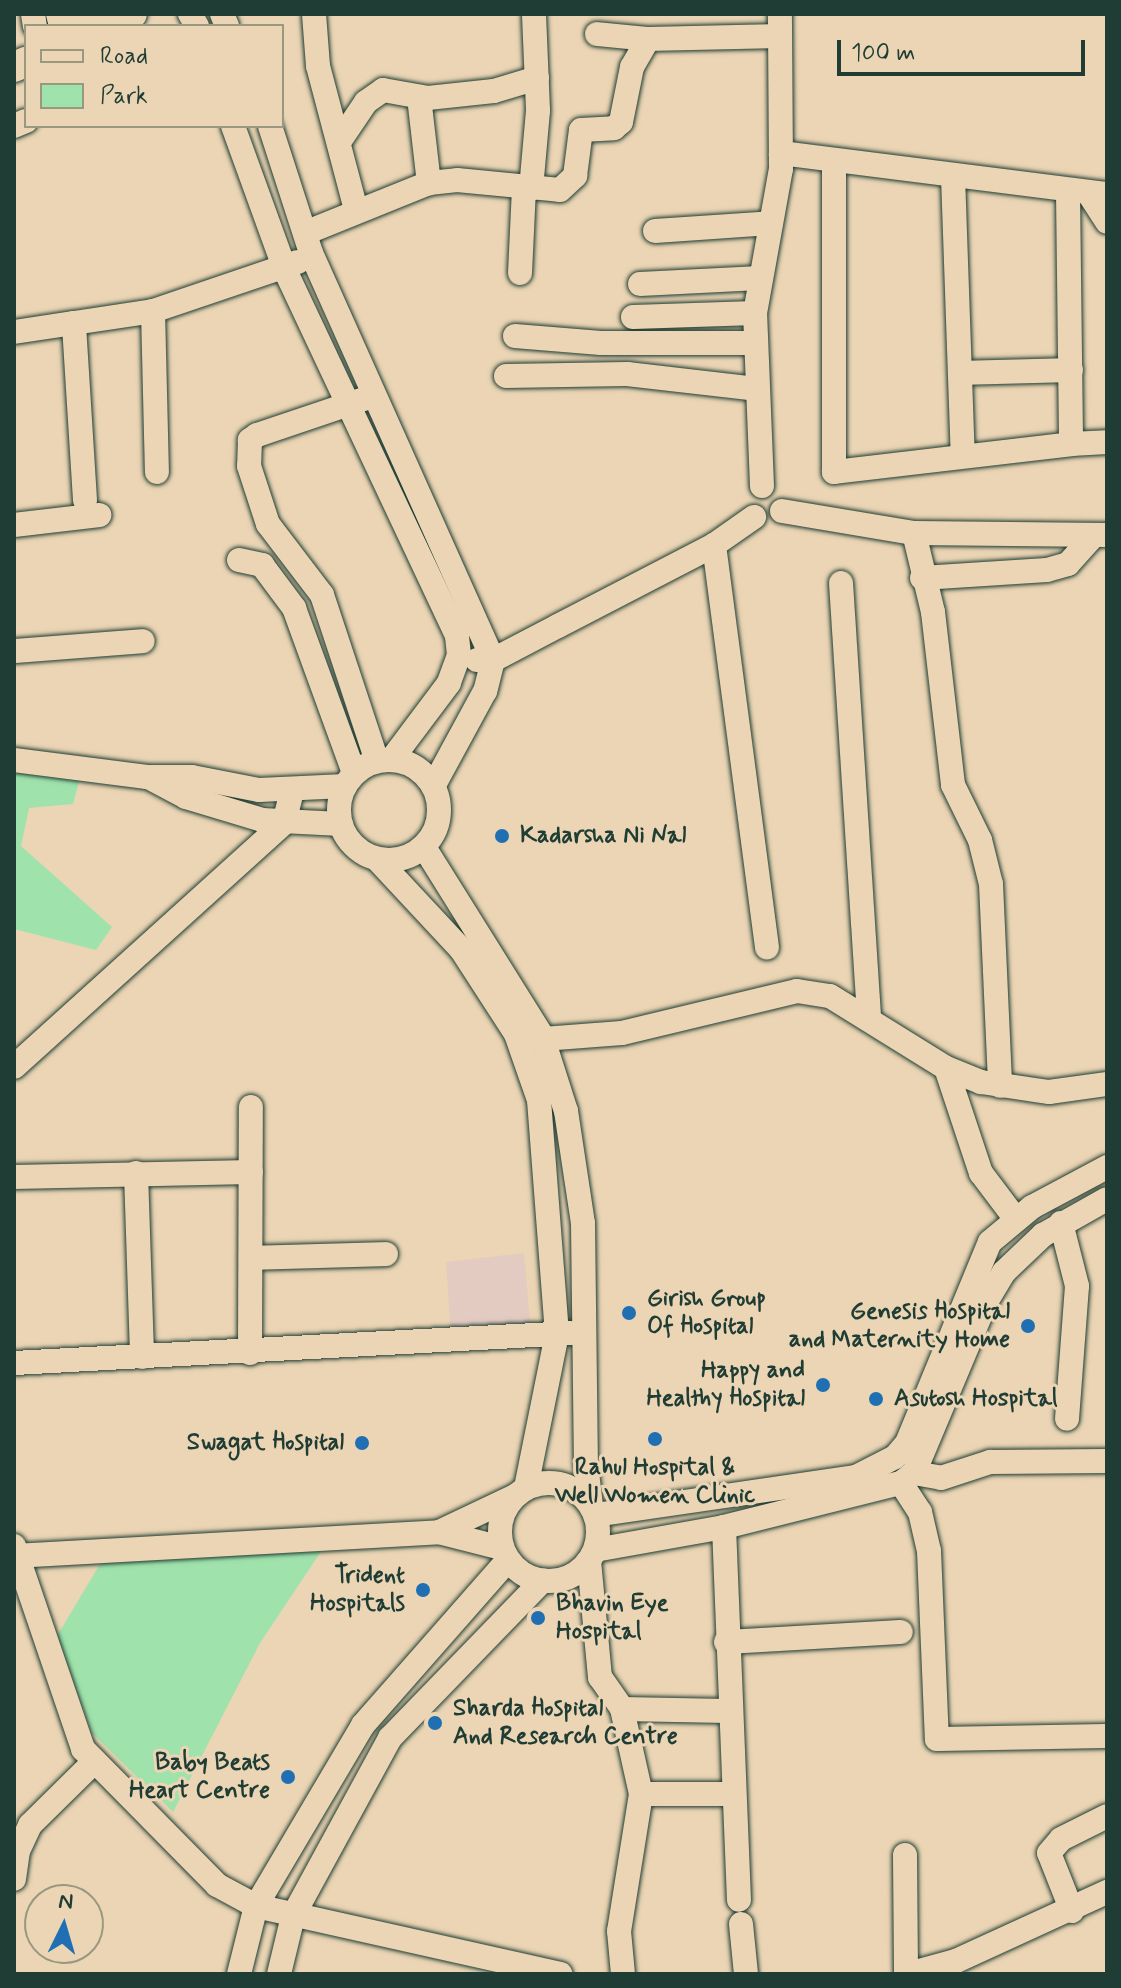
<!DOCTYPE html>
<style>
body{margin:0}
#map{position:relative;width:1121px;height:1988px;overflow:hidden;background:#ebd5b4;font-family:Mynerve,sans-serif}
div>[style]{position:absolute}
.built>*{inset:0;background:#e4cbc1}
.green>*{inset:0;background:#a0e2ac}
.roads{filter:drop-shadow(0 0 2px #1f3d34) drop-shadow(0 0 2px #1f3d34)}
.minor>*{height:24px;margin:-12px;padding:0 12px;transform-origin:12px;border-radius:12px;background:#ebd5b4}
.minor>.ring{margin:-12px;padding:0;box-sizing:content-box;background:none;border:24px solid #ebd5b4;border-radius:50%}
.major>*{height:30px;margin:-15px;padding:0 15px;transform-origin:15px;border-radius:15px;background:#ebd5b4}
.dots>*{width:22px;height:22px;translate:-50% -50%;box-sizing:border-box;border:4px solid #ebd5b4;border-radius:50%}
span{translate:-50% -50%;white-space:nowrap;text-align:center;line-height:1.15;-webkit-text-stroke:6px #ebd5b4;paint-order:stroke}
.poi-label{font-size:24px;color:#1f3d34;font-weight:700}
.left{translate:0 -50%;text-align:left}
.right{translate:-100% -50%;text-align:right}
.frame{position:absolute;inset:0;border:16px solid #1f3d34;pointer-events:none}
.legend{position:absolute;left:24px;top:24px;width:260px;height:104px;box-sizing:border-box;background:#ebd5b4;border:2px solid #999881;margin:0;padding:10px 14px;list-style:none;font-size:24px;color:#1f3d34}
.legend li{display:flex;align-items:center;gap:16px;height:40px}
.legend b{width:40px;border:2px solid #999881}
.north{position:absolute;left:24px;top:1884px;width:80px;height:80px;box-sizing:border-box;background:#ebd5b4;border:2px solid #999881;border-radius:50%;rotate:5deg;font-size:22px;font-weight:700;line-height:32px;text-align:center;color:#1f3d34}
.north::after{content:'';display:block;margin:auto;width:28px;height:36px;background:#1f6fb2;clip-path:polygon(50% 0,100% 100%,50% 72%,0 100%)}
.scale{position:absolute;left:837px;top:40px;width:248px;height:36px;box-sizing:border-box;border:4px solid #1f3d34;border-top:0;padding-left:10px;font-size:24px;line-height:28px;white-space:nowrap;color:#1f3d34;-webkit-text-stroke:6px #ebd5b4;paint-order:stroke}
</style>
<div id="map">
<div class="built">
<i style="clip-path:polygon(524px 1253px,531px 1334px,451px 1338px,446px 1262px)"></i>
</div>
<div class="green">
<i style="clip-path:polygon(14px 771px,80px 778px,73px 804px,29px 808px,21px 846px,112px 927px,96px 950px,14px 929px)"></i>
<i style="clip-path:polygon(324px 1547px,260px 1643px,173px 1812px,92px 1733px,57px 1636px,103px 1559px)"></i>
</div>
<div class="roads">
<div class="minor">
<i style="left:33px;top:14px;width:12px;rotate:81deg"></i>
<i style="left:58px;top:14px;width:12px;rotate:76deg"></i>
<i style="left:190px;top:14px;width:14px;rotate:60deg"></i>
<i style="left:222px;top:14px;width:13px;rotate:67deg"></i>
<i style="left:314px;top:14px;width:52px;rotate:85.6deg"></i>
<i style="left:318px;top:66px;width:149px;rotate:75.2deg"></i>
<i style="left:597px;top:34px;width:51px;rotate:5.6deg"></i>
<i style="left:419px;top:97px;width:87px;rotate:83.4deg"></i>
<i style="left:14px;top:126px;width:13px;rotate:-23deg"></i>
<i style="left:233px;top:126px;width:153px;rotate:70.1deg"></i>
<i style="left:285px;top:270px;width:404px;rotate:64.8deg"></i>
<i style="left:457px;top:636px;width:19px;rotate:84deg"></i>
<i style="left:459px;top:655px;width:30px;rotate:110deg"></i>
<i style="left:449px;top:683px;width:95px;rotate:126.9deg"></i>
<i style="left:270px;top:126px;width:133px;rotate:72.1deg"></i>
<i style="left:311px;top:253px;width:446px;rotate:65.9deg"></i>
<i style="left:493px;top:660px;width:32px;rotate:104deg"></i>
<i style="left:485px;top:691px;width:107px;rotate:118.5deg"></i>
<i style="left:339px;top:142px;width:48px;rotate:-56deg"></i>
<i style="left:366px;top:102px;width:21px;rotate:-35deg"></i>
<i style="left:383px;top:90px;width:46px;rotate:10.1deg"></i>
<i style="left:428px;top:98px;width:66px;rotate:-6.1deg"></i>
<i style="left:494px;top:91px;width:45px;rotate:-16.8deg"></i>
<i style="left:781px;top:153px;width:329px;rotate:7.2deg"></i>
<i style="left:834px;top:160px;width:312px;rotate:90deg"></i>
<i style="left:834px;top:472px;width:239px;rotate:-6.7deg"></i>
<i style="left:953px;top:176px;width:280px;rotate:88deg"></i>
<i style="left:531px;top:189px;width:79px;rotate:-84.9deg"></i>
<i style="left:538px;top:110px;width:96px;rotate:-92.4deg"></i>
<i style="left:1068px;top:192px;width:252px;rotate:89.3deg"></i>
<i style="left:1071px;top:444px;width:36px;rotate:-3deg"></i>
<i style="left:1089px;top:194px;width:33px;rotate:57deg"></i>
<i style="left:655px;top:231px;width:116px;rotate:-3.9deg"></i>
<i style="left:305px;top:233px;width:134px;rotate:-22deg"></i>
<i style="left:429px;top:183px;width:28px;rotate:-6deg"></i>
<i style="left:457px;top:180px;width:103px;rotate:5.5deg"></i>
<i style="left:560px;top:190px;width:21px;rotate:-43deg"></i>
<i style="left:575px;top:176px;width:46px;rotate:-82.6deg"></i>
<i style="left:581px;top:130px;width:33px;rotate:-3deg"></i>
<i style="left:614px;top:128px;width:9px;rotate:-41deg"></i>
<i style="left:621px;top:122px;width:56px;rotate:-78.7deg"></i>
<i style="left:632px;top:67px;width:32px;rotate:-60deg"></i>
<i style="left:648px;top:39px;width:132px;rotate:-1.3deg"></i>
<i style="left:520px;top:273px;width:84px;rotate:-87.3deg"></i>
<i style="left:640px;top:284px;width:120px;rotate:-2.9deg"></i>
<i style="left:153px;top:311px;width:161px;rotate:88.6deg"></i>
<i style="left:633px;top:317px;width:122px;rotate:-1.9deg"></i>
<i style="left:14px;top:332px;width:61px;rotate:-8.5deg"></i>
<i style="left:515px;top:336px;width:86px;rotate:4.7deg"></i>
<i style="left:601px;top:343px;width:155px"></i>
<i style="left:960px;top:373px;width:111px;rotate:-1.5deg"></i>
<i style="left:506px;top:376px;width:121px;rotate:-0.9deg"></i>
<i style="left:627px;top:374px;width:130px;rotate:6.6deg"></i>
<i style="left:364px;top:399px;width:113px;rotate:161.4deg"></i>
<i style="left:257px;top:435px;width:9px;rotate:144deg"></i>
<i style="left:250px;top:440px;width:26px;rotate:92deg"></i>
<i style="left:249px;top:466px;width:61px;rotate:71.9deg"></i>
<i style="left:268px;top:524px;width:89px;rotate:52.7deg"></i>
<i style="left:322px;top:595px;width:175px;rotate:71.7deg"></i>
<i style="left:762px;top:486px;width:173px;rotate:-92.3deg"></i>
<i style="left:755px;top:313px;width:146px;rotate:-79.8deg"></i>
<i style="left:781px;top:169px;width:155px;rotate:-90.4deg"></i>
<i style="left:85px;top:500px;width:177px;rotate:-93.6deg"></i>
<i style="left:74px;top:323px;width:80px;rotate:-8.6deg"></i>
<i style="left:153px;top:311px;width:153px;rotate:-18.7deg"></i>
<i style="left:782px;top:511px;width:134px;rotate:9.5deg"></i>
<i style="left:914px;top:533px;width:193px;rotate:0.6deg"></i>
<i style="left:14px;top:525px;width:86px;rotate:-6.7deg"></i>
<i style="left:914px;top:533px;width:81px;rotate:76.5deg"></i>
<i style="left:933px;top:612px;width:174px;rotate:83.4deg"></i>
<i style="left:953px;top:785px;width:61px;rotate:63.9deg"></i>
<i style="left:980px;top:840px;width:45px;rotate:76deg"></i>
<i style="left:991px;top:884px;width:202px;rotate:87.4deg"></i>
<i style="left:714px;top:545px;width:406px;rotate:82.5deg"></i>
<i style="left:239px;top:560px;width:24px;rotate:12deg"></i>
<i style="left:262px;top:565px;width:54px;rotate:53.3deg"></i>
<i style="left:294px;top:608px;width:176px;rotate:70deg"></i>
<i style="left:922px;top:578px;width:125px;rotate:-3.7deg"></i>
<i style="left:1047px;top:570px;width:22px;rotate:-16deg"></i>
<i style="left:1068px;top:564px;width:39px;rotate:-48deg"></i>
<i style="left:841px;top:583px;width:434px;rotate:86.3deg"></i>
<i style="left:14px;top:651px;width:129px;rotate:-4.4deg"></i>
<i style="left:477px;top:660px;width:16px"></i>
<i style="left:493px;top:660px;width:73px;rotate:-27.6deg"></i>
<i style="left:558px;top:626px;width:176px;rotate:-27.4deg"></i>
<i style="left:714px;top:545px;width:49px;rotate:-35deg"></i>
<i class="ring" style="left:339px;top:760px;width:76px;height:76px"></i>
<i style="left:14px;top:760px;width:134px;rotate:7.3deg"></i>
<i style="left:147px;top:777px;width:45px"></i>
<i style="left:192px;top:777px;width:68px;rotate:11deg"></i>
<i style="left:259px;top:790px;width:86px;rotate:-2.7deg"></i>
<i style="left:150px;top:778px;width:41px;rotate:27.8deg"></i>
<i style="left:186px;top:797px;width:79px;rotate:16.8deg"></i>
<i style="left:262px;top:820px;width:79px;rotate:2.9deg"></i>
<i style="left:424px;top:847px;width:223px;rotate:58deg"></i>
<i style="left:542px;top:1036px;width:79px;rotate:72.3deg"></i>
<i style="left:566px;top:1111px;width:113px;rotate:81.4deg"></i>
<i style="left:583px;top:1223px;width:241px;rotate:89.3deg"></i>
<i style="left:586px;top:1464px;width:42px;rotate:83.2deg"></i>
<i style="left:377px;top:859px;width:123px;rotate:47deg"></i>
<i style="left:461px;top:949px;width:101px;rotate:57.1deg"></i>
<i style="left:516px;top:1034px;width:70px;rotate:70.8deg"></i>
<i style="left:539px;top:1100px;width:235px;rotate:85.6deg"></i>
<i style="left:557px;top:1334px;width:157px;rotate:101.4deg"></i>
<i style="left:530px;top:1040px;width:92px;rotate:-4.4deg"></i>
<i style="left:622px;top:1033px;width:180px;rotate:-13.5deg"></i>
<i style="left:797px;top:991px;width:33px;rotate:9deg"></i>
<i style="left:830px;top:996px;width:137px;rotate:31.8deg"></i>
<i style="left:946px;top:1068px;width:38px;rotate:22deg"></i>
<i style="left:981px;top:1082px;width:69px;rotate:8.4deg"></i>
<i style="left:1049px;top:1092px;width:59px;rotate:-7.9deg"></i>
<i style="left:14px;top:1067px;width:364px;rotate:-42.1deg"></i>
<i style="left:284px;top:823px;width:34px;rotate:-76deg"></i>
<i style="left:946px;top:1068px;width:111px;rotate:71.6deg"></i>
<i style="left:981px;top:1173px;width:56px;rotate:52.9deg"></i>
<i style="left:136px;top:1173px;width:184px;rotate:88.1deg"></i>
<i style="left:14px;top:1177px;width:237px;rotate:-1.2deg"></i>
<i style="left:1061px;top:1223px;width:65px;rotate:75.7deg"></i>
<i style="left:1077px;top:1286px;width:133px;rotate:94.3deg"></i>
<i style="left:251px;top:1258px;width:135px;rotate:-1.7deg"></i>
<i style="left:250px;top:1353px;width:246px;rotate:-89.8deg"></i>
<i style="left:14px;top:1363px;width:558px;rotate:-3.08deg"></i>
<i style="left:914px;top:1473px;width:27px;rotate:10deg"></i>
<i style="left:941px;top:1478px;width:52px;rotate:-18.1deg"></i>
<i style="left:990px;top:1462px;width:117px;rotate:-0.5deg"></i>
<i class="ring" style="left:500px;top:1483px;width:74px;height:74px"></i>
<i style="left:901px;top:1483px;width:35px;rotate:57deg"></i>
<i style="left:920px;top:1512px;width:40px;rotate:77deg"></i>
<i style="left:929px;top:1551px;width:188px;rotate:87.6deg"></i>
<i style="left:937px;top:1739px;width:170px;rotate:-1deg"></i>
<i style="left:595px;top:1515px;width:264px;rotate:-8.3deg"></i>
<i style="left:856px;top:1477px;width:44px;rotate:-27.1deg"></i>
<i style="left:895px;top:1457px;width:18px;rotate:-49deg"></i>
<i style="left:907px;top:1443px;width:217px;rotate:-67.6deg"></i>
<i style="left:990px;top:1242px;width:55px;rotate:-39.8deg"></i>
<i style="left:1032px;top:1207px;width:85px;rotate:-28.1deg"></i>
<i style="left:724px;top:1527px;width:373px;rotate:87.7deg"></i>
<i style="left:439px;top:1532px;width:84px;rotate:-25.3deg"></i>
<i style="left:14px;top:1546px;width:214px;rotate:71.2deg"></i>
<i style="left:83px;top:1749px;width:191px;rotate:45.4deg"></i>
<i style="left:217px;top:1885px;width:44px;rotate:28.3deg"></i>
<i style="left:256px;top:1906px;width:312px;rotate:12.6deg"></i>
<i style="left:595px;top:1550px;width:131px;rotate:-10.1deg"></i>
<i style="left:724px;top:1527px;width:182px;rotate:-14deg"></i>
<i style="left:901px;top:1483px;width:16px;rotate:-38deg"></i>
<i style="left:914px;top:1473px;width:186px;rotate:-67.2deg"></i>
<i style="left:986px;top:1302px;width:35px;rotate:-59deg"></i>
<i style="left:1004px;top:1272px;width:54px;rotate:-43.5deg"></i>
<i style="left:1043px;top:1235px;width:73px;rotate:-29.4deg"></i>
<i style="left:14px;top:1556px;width:426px;rotate:-3.2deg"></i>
<i style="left:439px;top:1532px;width:65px;rotate:14.3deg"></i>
<i style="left:589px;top:1561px;width:117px;rotate:84.6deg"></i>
<i style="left:600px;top:1677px;width:39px;rotate:55deg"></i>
<i style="left:622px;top:1709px;width:87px;rotate:77.4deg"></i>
<i style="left:641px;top:1794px;width:139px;rotate:99.1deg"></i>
<i style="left:619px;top:1931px;width:43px;rotate:84.7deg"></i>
<i style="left:726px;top:1642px;width:175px;rotate:-3.3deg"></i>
<i style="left:622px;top:1709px;width:106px;rotate:1.1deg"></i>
<i style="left:641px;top:1794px;width:91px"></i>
<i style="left:905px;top:1855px;width:119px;rotate:89.5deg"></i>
<i style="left:14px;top:1879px;width:28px;rotate:-82deg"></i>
<i style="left:18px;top:1851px;width:29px;rotate:-65deg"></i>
<i style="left:30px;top:1825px;width:91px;rotate:-44.6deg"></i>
<i style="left:1072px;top:1911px;width:62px;rotate:-111.6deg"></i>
<i style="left:1049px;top:1853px;width:18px;rotate:-49deg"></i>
<i style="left:1061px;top:1839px;width:51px;rotate:-26.6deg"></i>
<i style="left:741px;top:1924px;width:50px;rotate:84.3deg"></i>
<i style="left:239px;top:1974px;width:70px;rotate:-76deg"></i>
<i style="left:256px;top:1906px;width:210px;rotate:-59.4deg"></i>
<i style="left:363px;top:1725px;width:220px;rotate:-48.7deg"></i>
<i style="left:279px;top:1974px;width:60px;rotate:-76.4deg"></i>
<i style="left:293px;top:1916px;width:203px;rotate:-61.4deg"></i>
<i style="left:390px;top:1738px;width:219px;rotate:-45.9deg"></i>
<i style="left:908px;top:1974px;width:50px;rotate:-15.2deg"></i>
<i style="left:956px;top:1961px;width:166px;rotate:-24.6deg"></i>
</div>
<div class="major">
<i style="left:72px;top:26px;width:22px;rotate:-32deg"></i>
<i style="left:110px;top:26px;width:25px;rotate:-29deg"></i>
<i style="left:14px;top:67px;width:13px;rotate:-23deg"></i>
</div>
</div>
<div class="dots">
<i style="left:502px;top:836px;background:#1f6fb2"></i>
<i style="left:629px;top:1313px;background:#1f6fb2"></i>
<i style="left:1028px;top:1326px;background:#1f6fb2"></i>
<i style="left:823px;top:1385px;background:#1f6fb2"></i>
<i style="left:876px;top:1399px;background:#1f6fb2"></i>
<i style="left:655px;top:1439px;background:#1f6fb2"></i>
<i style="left:362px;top:1443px;background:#1f6fb2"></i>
<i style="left:423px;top:1590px;background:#1f6fb2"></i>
<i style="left:538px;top:1618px;background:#1f6fb2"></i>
<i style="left:435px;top:1723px;background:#1f6fb2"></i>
<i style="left:288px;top:1777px;background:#1f6fb2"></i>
</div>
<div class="poi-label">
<span class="left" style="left:520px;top:836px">Kadarsha Ni Nal</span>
<span class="left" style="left:647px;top:1313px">Girish Group<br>Of Hospital</span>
<span class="right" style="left:1010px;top:1326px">Genesis Hospital<br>and Maternity Home</span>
<span class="right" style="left:805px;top:1385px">Happy and<br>Healthy Hospital</span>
<span class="left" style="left:894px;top:1399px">Asutosh Hospital</span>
<span class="right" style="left:344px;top:1443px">Swagat Hospital</span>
<span style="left:655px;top:1482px">Rahul Hospital &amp;<br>Well Women Clinic</span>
<span class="right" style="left:405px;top:1590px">Trident<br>Hospitals</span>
<span class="left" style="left:556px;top:1618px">Bhavin Eye<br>Hospital</span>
<span class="left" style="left:453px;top:1723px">Sharda Hospital<br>And Research Centre</span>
<span class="right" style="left:270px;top:1777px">Baby Beats<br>Heart Centre</span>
</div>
<div class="frame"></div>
<ul class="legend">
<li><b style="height:10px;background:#ebd5b4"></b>Road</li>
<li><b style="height:22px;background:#a0e2ac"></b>Park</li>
</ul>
<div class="north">N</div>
<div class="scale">100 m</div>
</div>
